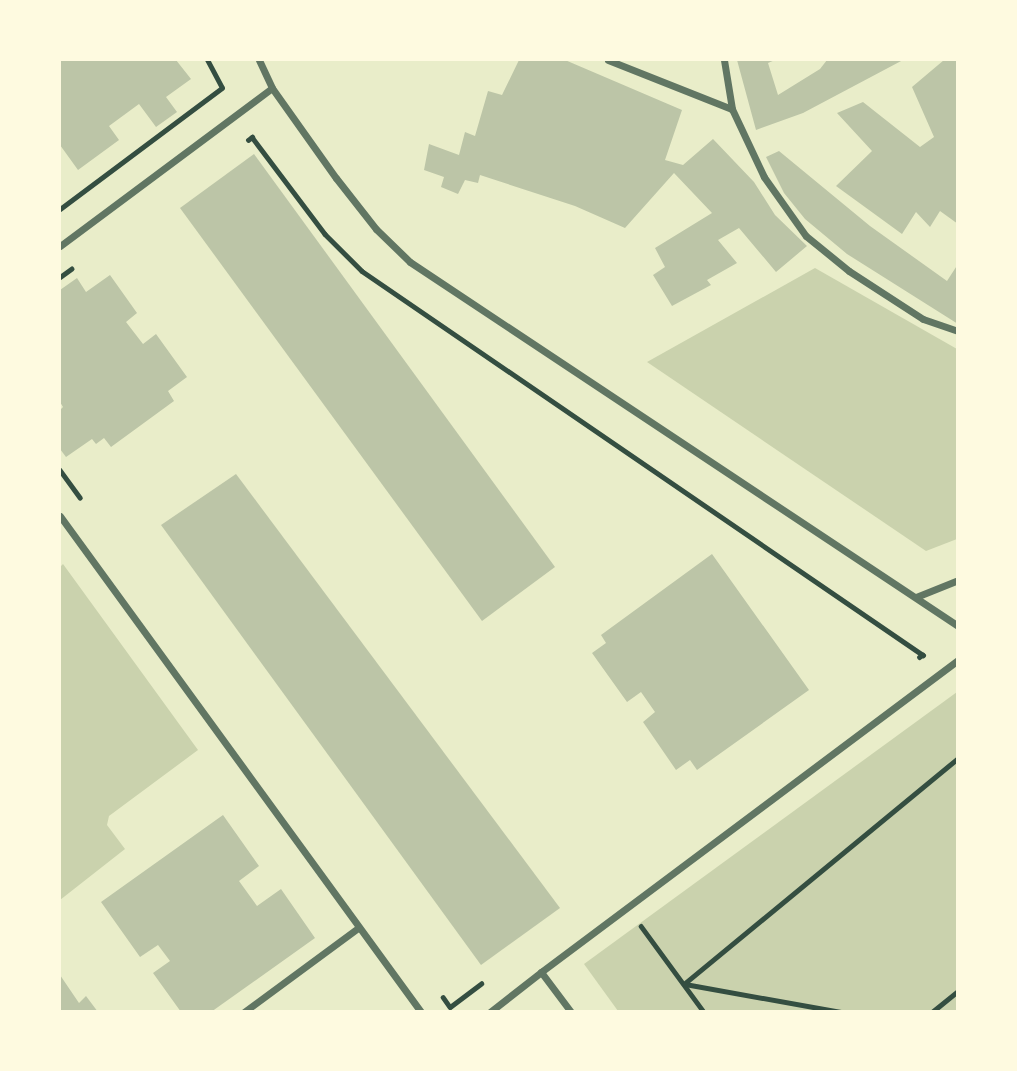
<!DOCTYPE html>
<style>
body{margin:0}
#map{position:relative;width:1017px;height:1071px;overflow:hidden;background:#e9edc9;font-family:"Fira Sans Condensed",sans-serif}
div>[style]{position:absolute}
.green>*{inset:0;background:#cad2ad}
.building>*{inset:0;background:#bcc5a7}
.path>*{height:4.5px;margin:-2.25px;padding:0 2.25px;transform-origin:2.25px;border-radius:2.25px;background:#344e41}
.minor>*{height:7px;margin:-3.5px;padding:0 3.5px;transform-origin:3.5px;border-radius:3.5px;background:#617663}
span{translate:-50% -50%;white-space:nowrap;text-align:center;line-height:1.15;-webkit-text-stroke:7px #fefae0;paint-order:stroke}
.frame{position:absolute;inset:0;border:61px solid #fefae0;pointer-events:none}
</style>
<div id="map">
<div class="green">
<i style="clip-path:polygon(815px 268px,957px 349px,957px 539px,926px 551px,647px 362px)"></i>
<i style="clip-path:polygon(63px 564px,198px 750px,109px 816px,107px 825px,125px 849px,60px 900px,60px 567px)"></i>
<i style="clip-path:polygon(957px 692px,957px 1011px,618px 1011px,584px 964px)"></i>
</div>
<div class="building">
<i style="clip-path:polygon(60px 60px,176px 60px,191px 79px,166px 97px,177px 112px,156px 127px,139px 104px,109px 126px,119px 140px,78px 170px,60px 145px)"></i>
<i style="clip-path:polygon(519px 60px,565px 60px,682px 110px,665px 160px,683px 165px,713px 139px,754px 182px,775px 215px,807px 246px,776px 272px,739px 228px,718px 240px,737px 263px,707px 280px,711px 285px,672px 306px,653px 275px,665px 267px,655px 248px,712px 213px,674px 173px,625px 228px,575px 206px,480px 175px,478px 183px,465px 180px,458px 194px,441px 187px,444px 177px,424px 170px,429px 144px,459px 155px,465px 132px,475px 136px,488px 91px,502px 95px)"></i>
<i style="clip-path:polygon(737px 60px,775px 60px,768px 63px,778px 95px,820px 69px,827px 60px,903px 60px,803px 113px,756px 130px)"></i>
<i style="clip-path:polygon(944px 60px,958px 60px,958px 224px,940px 211px,930px 227px,916px 212px,902px 234px,836px 186px,872px 151px,837px 113px,863px 102px,920px 147px,934px 137px,912px 87px)"></i>
<i style="clip-path:polygon(779px 151px,870px 226px,947px 281px,958px 264px,958px 324px,847px 254px,805px 219px,784px 193px,766px 157px)"></i>
<i style="clip-path:polygon(254px 154px,555px 567px,482px 621px,180px 208px)"></i>
<i style="clip-path:polygon(110px 275px,137px 313px,126px 322px,143px 344px,156px 334px,187px 377px,168px 391px,174px 401px,111px 447px,104px 438px,96px 444px,92px 439px,66px 457px,60px 449px,60px 410px,63px 407px,60px 402px,60px 290px,77px 278px,86px 292px)"></i>
<i style="clip-path:polygon(236px 474px,560px 908px,481px 965px,161px 525px)"></i>
<i style="clip-path:polygon(712px 554px,809px 690px,697px 770px,690px 760px,676px 770px,643px 722px,655px 712px,641px 692px,627px 702px,592px 653px,606px 643px,601px 635px)"></i>
<i style="clip-path:polygon(223px 815px,259px 866px,239px 881px,257px 906px,281px 889px,315px 938px,211px 1012px,181px 1012px,153px 973px,170px 961px,158px 945px,140px 957px,101px 902px)"></i>
<i style="clip-path:polygon(60px 975px,79px 1003px,86px 996px,98px 1012px,60px 1012px)"></i>
</div>
<div class="path">
<i style="left:248px;top:140px;width:5px;rotate:-37deg"></i>
<i style="left:252px;top:137px;width:121px;rotate:53deg"></i>
<i style="left:325px;top:234px;width:52px;rotate:45deg"></i>
<i style="left:362px;top:271px;width:680px;rotate:34.39deg"></i>
<i style="left:923px;top:655px;width:4px;rotate:146deg"></i>
<i style="left:60px;top:209px;width:202px;rotate:-36.8deg"></i>
<i style="left:222px;top:88px;width:32px;rotate:-118deg"></i>
<i style="left:60px;top:277px;width:14px;rotate:-36deg"></i>
<i style="left:60px;top:470px;width:34px;rotate:54deg"></i>
<i style="left:641px;top:926px;width:107px;rotate:53.8deg"></i>
<i style="left:684px;top:984px;width:355px;rotate:-39.5deg"></i>
<i style="left:685px;top:984px;width:158px;rotate:10.2deg"></i>
<i style="left:443px;top:997px;width:12px;rotate:55deg"></i>
<i style="left:450px;top:1007px;width:39px;rotate:-37deg"></i>
<i style="left:932px;top:1012px;width:33px;rotate:-39deg"></i>
</div>
<div class="minor">
<i style="left:259px;top:60px;width:31px;rotate:65deg"></i>
<i style="left:272px;top:88px;width:110px;rotate:54.6deg"></i>
<i style="left:336px;top:178px;width:65px;rotate:51.9deg"></i>
<i style="left:376px;top:229px;width:47px;rotate:44.1deg"></i>
<i style="left:410px;top:262px;width:658px;rotate:33.59deg"></i>
<i style="left:608px;top:60px;width:133px;rotate:21.6deg"></i>
<i style="left:724px;top:60px;width:50px;rotate:80.7deg"></i>
<i style="left:732px;top:109px;width:75px;rotate:64.8deg"></i>
<i style="left:764px;top:177px;width:72px;rotate:54.6deg"></i>
<i style="left:806px;top:236px;width:55px;rotate:39.1deg"></i>
<i style="left:849px;top:271px;width:88px;rotate:33deg"></i>
<i style="left:923px;top:319px;width:37px;rotate:19deg"></i>
<i style="left:60px;top:246px;width:264px;rotate:-36.7deg"></i>
<i style="left:60px;top:516px;width:613px;rotate:53.95deg"></i>
<i style="left:916px;top:597px;width:45px;rotate:-22deg"></i>
<i style="left:541px;top:972px;width:521px;rotate:-36.8deg"></i>
<i style="left:244px;top:1012px;width:142px;rotate:-36.4deg"></i>
<i style="left:490px;top:1012px;width:65px;rotate:-38.1deg"></i>
<i style="left:541px;top:972px;width:50px;rotate:53.1deg"></i>
</div>
<div class="frame"></div>
</div>
